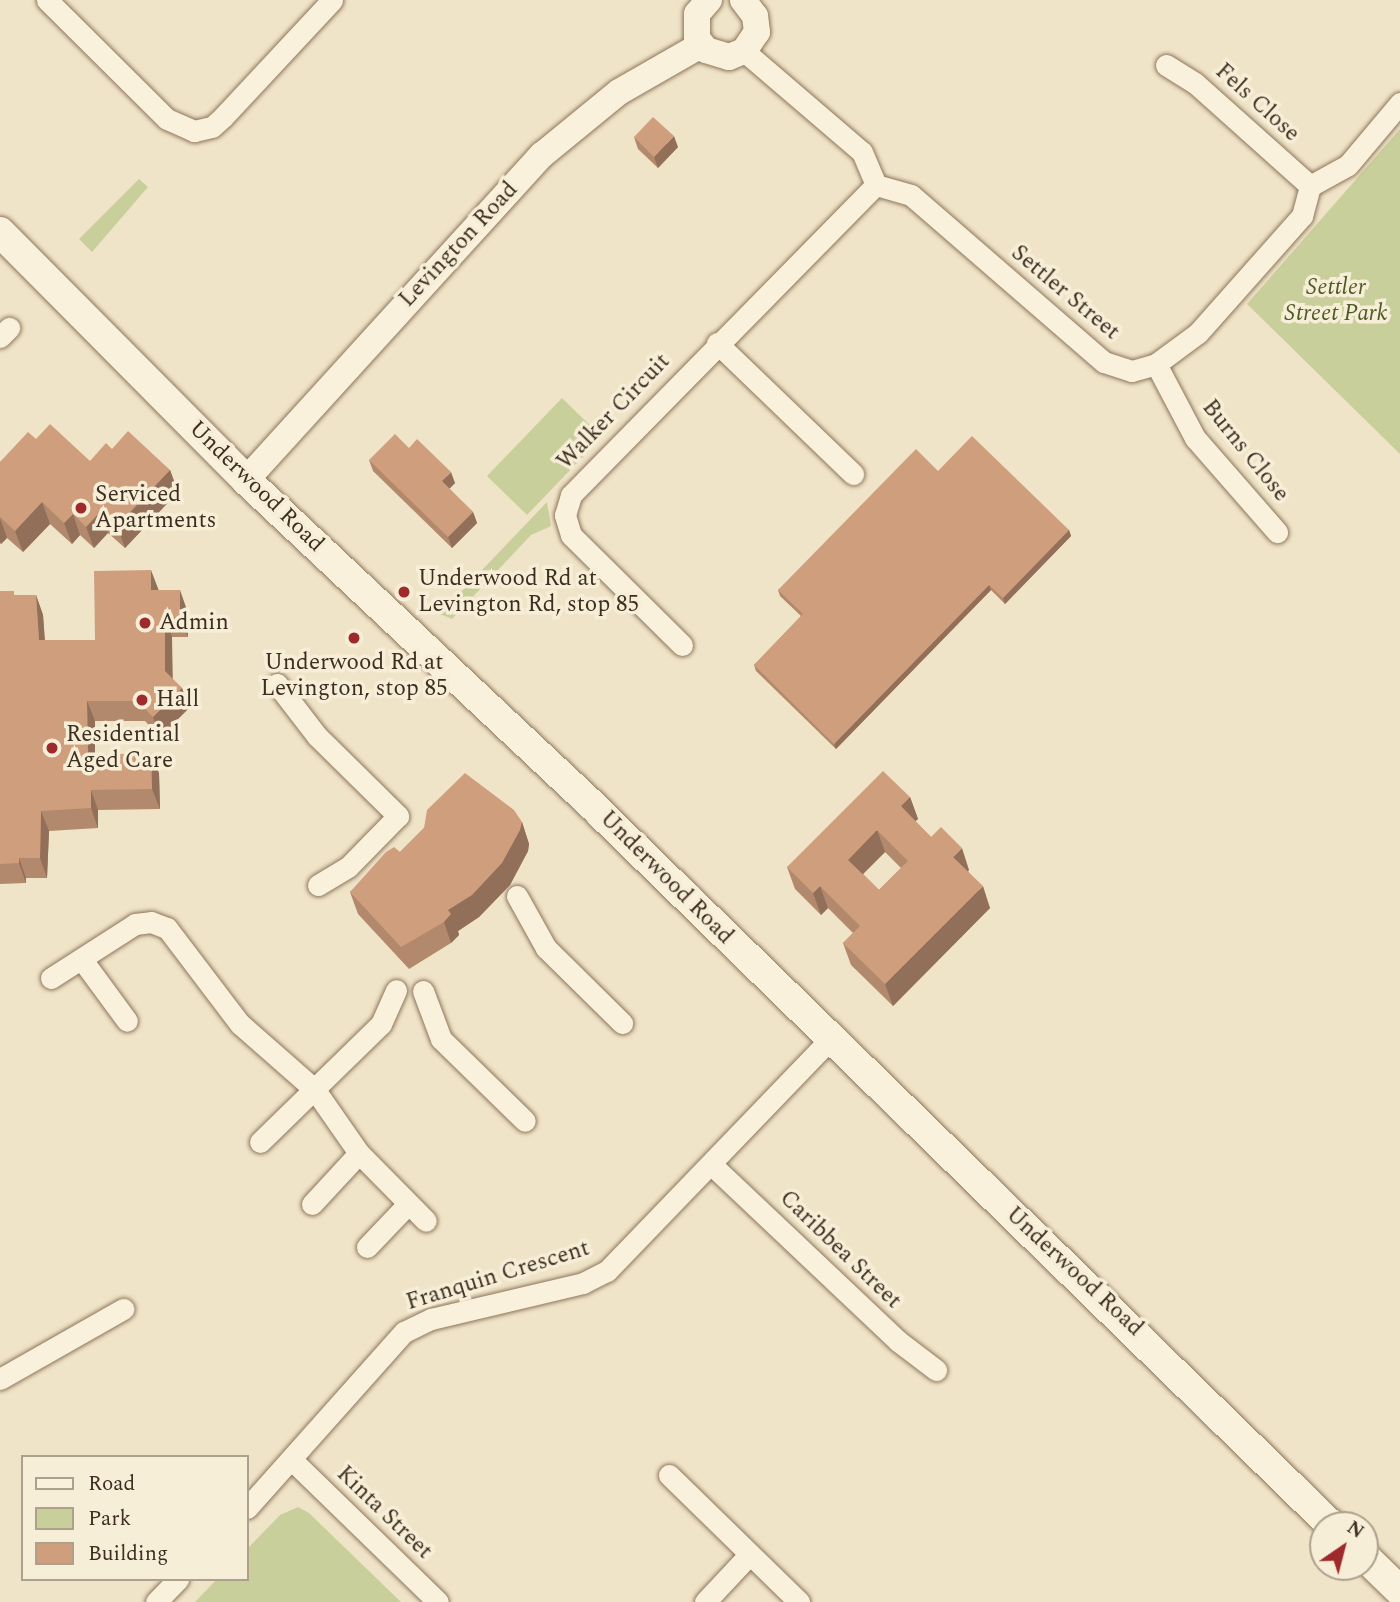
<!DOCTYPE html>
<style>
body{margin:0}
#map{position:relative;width:1400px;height:1602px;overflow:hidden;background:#f0e4c8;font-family:Spectral,serif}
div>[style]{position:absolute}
.green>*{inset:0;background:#c9cf9b}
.roads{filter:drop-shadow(0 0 2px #8d765c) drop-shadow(0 0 2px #8d765c)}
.minor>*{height:21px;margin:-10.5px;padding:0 10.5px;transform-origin:10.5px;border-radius:10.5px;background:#faf1dc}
.tertiary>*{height:26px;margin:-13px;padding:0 13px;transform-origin:13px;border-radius:13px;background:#faf1dc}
.secondary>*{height:30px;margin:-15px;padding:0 15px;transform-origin:15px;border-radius:15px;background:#faf1dc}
.wall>*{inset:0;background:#b2896c}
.shaded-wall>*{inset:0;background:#916f58}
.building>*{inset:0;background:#cf9f7d}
.dots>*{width:19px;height:19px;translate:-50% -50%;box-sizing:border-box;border:4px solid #f7eed8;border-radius:50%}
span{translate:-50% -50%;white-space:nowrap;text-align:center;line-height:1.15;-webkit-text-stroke:7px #f7eed8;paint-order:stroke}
.street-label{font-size:23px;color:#3d2e20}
.park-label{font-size:23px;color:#4d5a26;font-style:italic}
.poi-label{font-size:23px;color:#3d2e20}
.left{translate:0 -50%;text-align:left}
.legend{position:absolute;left:21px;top:1455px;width:228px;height:126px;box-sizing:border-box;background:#f7eed8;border:2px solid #ada18e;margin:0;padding:9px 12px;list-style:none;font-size:21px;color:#3d2e20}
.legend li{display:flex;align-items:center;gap:14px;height:35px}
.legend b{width:35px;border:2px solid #ada18e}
.north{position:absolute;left:1309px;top:1511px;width:70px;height:70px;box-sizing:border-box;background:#f7eed8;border:2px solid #ada18e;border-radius:50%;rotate:35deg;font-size:19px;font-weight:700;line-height:28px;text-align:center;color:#3d2e20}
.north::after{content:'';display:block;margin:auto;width:24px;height:32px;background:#9e2a2b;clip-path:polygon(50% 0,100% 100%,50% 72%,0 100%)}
</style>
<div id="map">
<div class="green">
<i style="clip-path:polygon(1400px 129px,1400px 454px,1247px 304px)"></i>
<i style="clip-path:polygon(139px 179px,148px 187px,92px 252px,79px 239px)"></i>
<i style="clip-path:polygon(562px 398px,602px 437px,527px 515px,487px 476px)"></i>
<i style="clip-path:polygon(547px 502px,551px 526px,531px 535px,452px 619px,440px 614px)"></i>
<i style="clip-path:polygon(298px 1507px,309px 1513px,401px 1602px,195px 1602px,217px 1579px,247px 1579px,247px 1549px,280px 1515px)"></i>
</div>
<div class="roads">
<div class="minor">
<i style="left:47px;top:0;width:169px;rotate:44.8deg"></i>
<i style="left:167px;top:119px;width:30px;rotate:24deg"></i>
<i style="left:194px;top:131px;width:18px;rotate:-13deg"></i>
<i style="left:212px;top:127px;width:15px;rotate:-42deg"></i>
<i style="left:223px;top:117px;width:160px;rotate:-47deg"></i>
<i style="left:744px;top:51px;width:155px;rotate:40.6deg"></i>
<i style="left:862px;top:152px;width:36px;rotate:67deg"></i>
<i style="left:876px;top:185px;width:36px;rotate:16deg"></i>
<i style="left:911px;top:195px;width:255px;rotate:40.9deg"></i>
<i style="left:1104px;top:362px;width:29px;rotate:18deg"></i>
<i style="left:1132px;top:371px;width:25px;rotate:-16deg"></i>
<i style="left:1156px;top:364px;width:52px;rotate:-36.4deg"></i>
<i style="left:1198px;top:333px;width:157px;rotate:-48.4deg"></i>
<i style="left:1302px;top:216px;width:31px;rotate:-75deg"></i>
<i style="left:1310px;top:186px;width:43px;rotate:-28.9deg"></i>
<i style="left:1348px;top:165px;width:81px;rotate:-50deg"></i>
<i style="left:1166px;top:65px;width:34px;rotate:32deg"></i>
<i style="left:1195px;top:83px;width:154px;rotate:41.8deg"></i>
<i style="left:0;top:337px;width:13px;rotate:-45deg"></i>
<i style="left:717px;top:343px;width:189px;rotate:43.9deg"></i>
<i style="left:1156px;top:364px;width:84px;rotate:62.2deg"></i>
<i style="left:1195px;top:438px;width:125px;rotate:48.9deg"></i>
<i style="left:682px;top:645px;width:156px;rotate:-135.3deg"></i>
<i style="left:571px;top:535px;width:21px;rotate:-107deg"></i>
<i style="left:565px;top:515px;width:21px;rotate:-73deg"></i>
<i style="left:571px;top:495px;width:435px;rotate:-45.5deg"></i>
<i style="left:277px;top:684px;width:66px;rotate:52.4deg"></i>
<i style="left:317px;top:736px;width:114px;rotate:44.6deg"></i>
<i style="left:398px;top:816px;width:71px;rotate:134.4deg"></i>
<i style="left:348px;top:867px;width:35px;rotate:149deg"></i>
<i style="left:517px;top:896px;width:60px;rotate:60.9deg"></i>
<i style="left:546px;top:948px;width:107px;rotate:44.6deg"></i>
<i style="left:83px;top:961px;width:74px;rotate:53.7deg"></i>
<i style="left:51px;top:978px;width:100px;rotate:-32.7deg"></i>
<i style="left:135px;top:924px;width:16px;rotate:-7deg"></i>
<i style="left:151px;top:922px;width:17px;rotate:21deg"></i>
<i style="left:167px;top:928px;width:121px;rotate:52.8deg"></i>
<i style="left:240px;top:1024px;width:100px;rotate:41.3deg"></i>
<i style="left:315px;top:1090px;width:77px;rotate:55.1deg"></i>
<i style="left:359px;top:1153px;width:95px;rotate:45.4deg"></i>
<i style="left:423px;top:991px;width:51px;rotate:69.4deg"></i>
<i style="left:441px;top:1039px;width:117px;rotate:44.3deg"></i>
<i style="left:260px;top:1142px;width:169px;rotate:-44.3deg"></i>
<i style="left:381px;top:1024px;width:37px;rotate:-66deg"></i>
<i style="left:712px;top:1165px;width:256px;rotate:43.4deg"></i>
<i style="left:898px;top:1341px;width:48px;rotate:37.3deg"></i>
<i style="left:312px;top:1204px;width:69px;rotate:-47.3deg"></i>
<i style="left:367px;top:1247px;width:58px;rotate:-46.4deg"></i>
<i style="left:0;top:1379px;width:142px;rotate:-29.6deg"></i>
<i style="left:293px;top:1461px;width:202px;rotate:44.2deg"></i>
<i style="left:669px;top:1475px;width:182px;rotate:44.3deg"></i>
<i style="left:247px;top:1508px;width:236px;rotate:-48.3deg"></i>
<i style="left:404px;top:1332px;width:30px;rotate:-26deg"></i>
<i style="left:431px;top:1319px;width:156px;rotate:-13.3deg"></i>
<i style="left:583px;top:1283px;width:27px;rotate:-27deg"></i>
<i style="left:607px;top:1271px;width:322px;rotate:-46.1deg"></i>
<i style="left:156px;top:1602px;width:32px;rotate:-46deg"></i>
<i style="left:705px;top:1602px;width:64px;rotate:-46.9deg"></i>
</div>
<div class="tertiary">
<i style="left:709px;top:0;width:18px;rotate:131deg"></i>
<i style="left:697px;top:14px;width:24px;rotate:90deg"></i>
<i style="left:697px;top:38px;width:15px;rotate:53deg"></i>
<i style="left:706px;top:50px;width:24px;rotate:17deg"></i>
<i style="left:729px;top:57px;width:16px;rotate:-22deg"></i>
<i style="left:744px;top:51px;width:23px;rotate:-56deg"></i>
<i style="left:757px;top:32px;width:16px;rotate:-97deg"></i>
<i style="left:755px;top:16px;width:20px;rotate:-127deg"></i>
<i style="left:246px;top:480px;width:440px;rotate:-47.7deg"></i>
<i style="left:542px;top:155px;width:99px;rotate:-39.3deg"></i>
<i style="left:619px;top:92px;width:95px;rotate:-29.8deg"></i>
</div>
<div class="secondary">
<i style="left:0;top:232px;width:349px;rotate:45.2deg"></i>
<i style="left:246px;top:480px;width:486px;rotate:43.2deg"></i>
<i style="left:600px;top:813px;width:1020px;rotate:44.25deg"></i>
<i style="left:1365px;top:1557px;width:49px;rotate:44.2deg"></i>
</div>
</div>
<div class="wall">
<i style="clip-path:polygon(634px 137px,678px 147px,658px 168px,638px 149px)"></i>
<i style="clip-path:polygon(36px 439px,90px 461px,112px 449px,170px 470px,178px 492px,125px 548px,108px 533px,94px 548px,80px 535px,72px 544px,50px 524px,23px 552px,7px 538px,1px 544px,0 543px,0 462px)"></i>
<i style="clip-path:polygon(409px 448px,455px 483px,449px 489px,473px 512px,477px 523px,452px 548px,373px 471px,369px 460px)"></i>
<i style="clip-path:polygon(938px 471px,1069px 530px,1071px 536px,1005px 604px,991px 590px,836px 749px,756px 671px,754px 665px,801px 616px,780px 596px,778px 590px)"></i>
<i style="clip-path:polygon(158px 590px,187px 610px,188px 637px,172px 637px,172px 679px,182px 688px,189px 708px,160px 737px,145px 721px,95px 721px,95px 755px,159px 773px,160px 809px,98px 810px,98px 828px,49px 831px,47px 878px,26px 878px,26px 883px,0 884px,0 591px,15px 595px,36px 595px,43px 615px,45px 640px,95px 640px)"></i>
<i style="clip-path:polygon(evenodd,910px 797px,918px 819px,915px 821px,931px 837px,969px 870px,968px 871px,990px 908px,893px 1006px,851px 965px,843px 943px,853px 933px,828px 908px,821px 915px,795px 889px,787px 867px,910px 797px,885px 852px,901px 868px,879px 890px,863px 874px,885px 852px)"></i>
<i style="clip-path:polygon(522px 822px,529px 844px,528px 851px,510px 885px,479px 917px,458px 931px,459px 935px,451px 943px,409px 969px,358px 914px,350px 892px,400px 852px,424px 828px)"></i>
</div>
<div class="shaded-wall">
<i style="clip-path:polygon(674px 136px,678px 147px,658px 168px,654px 157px)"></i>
<i style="clip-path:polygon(170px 470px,178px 492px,125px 548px,117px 526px)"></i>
<i style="clip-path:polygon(451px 472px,455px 483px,446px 492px,442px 481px)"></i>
<i style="clip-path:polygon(42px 502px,50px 524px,23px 552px,15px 531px)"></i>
<i style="clip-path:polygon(101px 511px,108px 533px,94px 548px,86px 527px)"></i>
<i style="clip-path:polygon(473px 512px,477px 523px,452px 548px,448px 537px)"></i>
<i style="clip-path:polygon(73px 514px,80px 535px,72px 544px,64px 523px)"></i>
<i style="clip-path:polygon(0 518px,7px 538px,1px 544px,0 541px)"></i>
<i style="clip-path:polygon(1069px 530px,1071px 536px,1005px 604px,1003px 598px)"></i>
<i style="clip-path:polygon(151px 570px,159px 591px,151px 590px)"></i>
<i style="clip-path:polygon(989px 585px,991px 590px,836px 749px,834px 744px)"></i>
<i style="clip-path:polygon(180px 590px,187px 610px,188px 637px,180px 617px)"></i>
<i style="clip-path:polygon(36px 595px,43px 615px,46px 660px,39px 640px)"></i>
<i style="clip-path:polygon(165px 617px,172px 637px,173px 691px,165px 671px)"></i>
<i style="clip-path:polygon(182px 688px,189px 708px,160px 737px,153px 717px)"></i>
<i style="clip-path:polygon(87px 701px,95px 721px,95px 775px,88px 755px)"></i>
<i style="clip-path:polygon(151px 753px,159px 773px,160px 809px,152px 789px)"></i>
<i style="clip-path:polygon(91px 790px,98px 810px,98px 828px,91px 808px)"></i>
<i style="clip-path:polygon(910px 797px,918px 819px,908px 828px,901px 806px)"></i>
<i style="clip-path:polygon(41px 811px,49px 831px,47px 878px,40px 858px)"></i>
<i style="clip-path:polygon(522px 822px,529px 844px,528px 851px,510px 885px,479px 917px,458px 931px,459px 935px,451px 943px,444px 922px,448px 910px)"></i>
<i style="clip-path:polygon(877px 830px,885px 852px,856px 881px,848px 860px)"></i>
<i style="clip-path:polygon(962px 848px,969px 870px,960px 878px,953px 857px)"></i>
<i style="clip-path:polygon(19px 858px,26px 878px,26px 883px,19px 863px)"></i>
<i style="clip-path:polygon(820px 886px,828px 908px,821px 915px,813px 893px)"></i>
<i style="clip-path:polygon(983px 886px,990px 908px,893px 1006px,885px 984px)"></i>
</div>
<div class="building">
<i style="clip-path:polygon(653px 117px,674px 136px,654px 157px,634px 137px)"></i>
<i style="clip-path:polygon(50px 424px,90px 461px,106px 443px,112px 449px,128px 431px,170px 470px,117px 526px,101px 511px,86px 527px,73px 514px,64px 523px,42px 502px,15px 531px,0 517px,0 462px,28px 432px,36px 439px)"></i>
<i style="clip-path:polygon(395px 434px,409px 448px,417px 439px,451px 472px,442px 481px,473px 512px,448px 537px,369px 460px)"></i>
<i style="clip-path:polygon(972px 436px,1069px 530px,1003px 598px,989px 585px,834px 744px,754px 665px,803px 614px,778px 590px,916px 449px,938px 471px)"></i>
<i style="clip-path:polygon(151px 570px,151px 590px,180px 590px,180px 617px,165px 617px,165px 671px,182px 688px,153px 717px,137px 701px,87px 701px,88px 755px,151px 753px,152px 789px,91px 790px,91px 808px,41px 811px,40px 858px,19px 858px,19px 863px,0 864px,0 591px,14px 591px,14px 595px,36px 595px,39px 640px,95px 640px,94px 571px)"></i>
<i style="clip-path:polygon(evenodd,883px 771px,910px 797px,901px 806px,931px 837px,941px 827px,962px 848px,953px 857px,983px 886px,885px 984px,843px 943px,860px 926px,820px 886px,813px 893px,787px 867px,883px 771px,877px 830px,908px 861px,879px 890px,848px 860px,877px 830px)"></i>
<i style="clip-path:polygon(465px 773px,514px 810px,522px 822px,520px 830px,502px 863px,472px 895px,448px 910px,451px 914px,444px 922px,401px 947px,350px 892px,386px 852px,394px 847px,400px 852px,424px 828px,427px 810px)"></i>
</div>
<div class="dots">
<i style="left:81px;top:508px;background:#9e2a2b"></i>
<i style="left:404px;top:592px;background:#9e2a2b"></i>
<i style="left:145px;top:623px;background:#9e2a2b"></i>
<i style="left:354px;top:638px;background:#9e2a2b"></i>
<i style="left:142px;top:700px;background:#9e2a2b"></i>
<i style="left:52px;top:748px;background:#9e2a2b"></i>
</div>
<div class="street-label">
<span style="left:1257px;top:103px;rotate:42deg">Fels Close</span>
<span style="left:459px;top:245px;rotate:-47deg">Levington Road</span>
<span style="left:1065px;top:293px;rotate:40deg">Settler Street</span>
<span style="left:614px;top:412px;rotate:-46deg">Walker Circuit</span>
<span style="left:1245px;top:451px;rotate:51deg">Burns Close</span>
<span style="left:256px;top:487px;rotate:44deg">Underwood Road</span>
<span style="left:666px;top:878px;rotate:45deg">Underwood Road</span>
<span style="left:840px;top:1250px;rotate:44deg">Caribbea Street</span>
<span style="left:1074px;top:1272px;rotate:43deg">Underwood Road</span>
<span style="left:498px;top:1276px;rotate:-17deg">Franquin Crescent</span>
<span style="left:384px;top:1513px;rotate:44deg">Kinta Street</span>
</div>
<div class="park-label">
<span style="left:1336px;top:301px">Settler<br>Street Park</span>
</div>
<div class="poi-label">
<span class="left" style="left:95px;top:508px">Serviced<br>Apartments</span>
<span class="left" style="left:418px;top:592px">Underwood Rd at<br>Levington Rd, stop 85</span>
<span class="left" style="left:159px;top:623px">Admin</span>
<span style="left:354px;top:676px">Underwood Rd at<br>Levington, stop 85</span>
<span class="left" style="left:156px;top:700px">Hall</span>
<span class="left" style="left:66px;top:748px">Residential<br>Aged Care</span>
</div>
<ul class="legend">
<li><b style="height:9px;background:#faf1dc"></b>Road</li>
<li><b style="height:19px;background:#c9cf9b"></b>Park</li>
<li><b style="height:19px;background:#cf9f7d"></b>Building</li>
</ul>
<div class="north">N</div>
</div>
